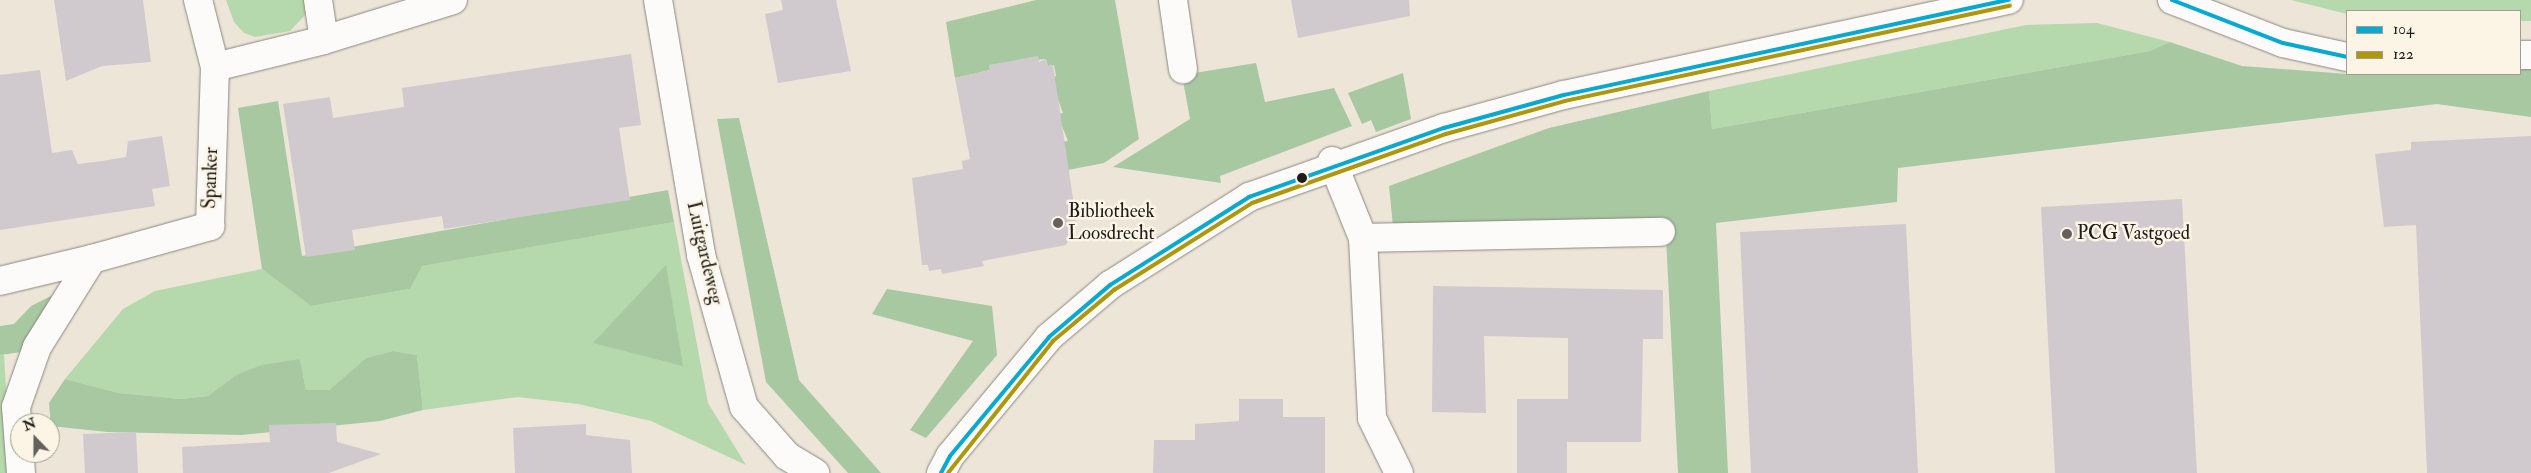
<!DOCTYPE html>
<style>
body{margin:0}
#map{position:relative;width:2531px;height:473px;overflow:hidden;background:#ede5d8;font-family:"IM FELL Double Pica",serif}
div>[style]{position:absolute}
.green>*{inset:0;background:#b5d8ac}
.forest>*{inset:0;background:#a7c8a1}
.building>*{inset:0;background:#d0cacf}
.roads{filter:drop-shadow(0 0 1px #8b8781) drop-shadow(0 0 1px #8b8781)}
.minor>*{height:28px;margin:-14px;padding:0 14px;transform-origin:14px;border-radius:14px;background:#fcfbf9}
.tertiary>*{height:28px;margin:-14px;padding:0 14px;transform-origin:14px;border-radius:14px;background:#fcfbf9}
.bus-1>*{height:4px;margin:-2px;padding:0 2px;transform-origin:2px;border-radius:2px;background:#06a9d2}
.bus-2>*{height:4px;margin:-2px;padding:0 2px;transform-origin:2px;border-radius:2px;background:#ae970a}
.dots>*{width:14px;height:14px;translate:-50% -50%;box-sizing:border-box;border:2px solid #fcf5e5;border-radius:50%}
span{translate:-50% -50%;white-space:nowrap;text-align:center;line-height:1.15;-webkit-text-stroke:5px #fcf5e5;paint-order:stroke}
.street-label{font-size:19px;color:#1c1c1c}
.poi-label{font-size:19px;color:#1c1c1c}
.left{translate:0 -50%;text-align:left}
.legend{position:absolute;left:2346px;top:10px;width:175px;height:65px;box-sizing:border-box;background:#fcf5e5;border:1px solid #a29e95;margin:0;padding:6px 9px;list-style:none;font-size:15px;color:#1c1c1c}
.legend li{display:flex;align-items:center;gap:10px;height:25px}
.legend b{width:25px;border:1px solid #a29e95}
.north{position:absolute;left:10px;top:413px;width:50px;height:50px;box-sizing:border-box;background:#fcf5e5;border:1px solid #a29e95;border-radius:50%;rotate:338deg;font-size:14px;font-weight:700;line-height:20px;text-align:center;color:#1c1c1c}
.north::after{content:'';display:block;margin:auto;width:18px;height:22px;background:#65625e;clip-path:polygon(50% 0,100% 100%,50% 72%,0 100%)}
</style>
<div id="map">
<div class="green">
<i style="clip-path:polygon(226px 0,308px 0,310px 10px,290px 31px,255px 37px,244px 33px,234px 22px)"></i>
<i style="clip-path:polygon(2291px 0,2531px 0,2531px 21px,2520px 21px,2520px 11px,2347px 14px)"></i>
<i style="clip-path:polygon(2097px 23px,2170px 42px,2150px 51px,1712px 129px,1709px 91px,2026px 25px)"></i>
<i style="clip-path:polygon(674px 222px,708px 403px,746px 465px,651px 421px,578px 404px,518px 397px,423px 410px,417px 355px,393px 351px,366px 358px,329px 390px,306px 390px,300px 359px,236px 375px,208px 396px,181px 399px,119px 393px,65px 379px,123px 309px,155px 291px,262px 269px,311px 306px,410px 289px,421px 266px)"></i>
<i style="clip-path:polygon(0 355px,4px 355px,11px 473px,0 473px)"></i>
</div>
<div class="forest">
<i style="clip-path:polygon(1036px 0,1115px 0,1139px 139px,1104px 163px,1068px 170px,1062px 142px,1068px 141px,1057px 114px,1063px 113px,1050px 78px,1056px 76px,1054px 65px,1048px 66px,1046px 59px,989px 65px,990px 70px,955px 78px,946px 22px)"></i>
<i style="clip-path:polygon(2170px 42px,2242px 66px,2347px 74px,2520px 74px,2520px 69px,2531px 69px,2531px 117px,2437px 104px,1898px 168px,1897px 202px,1716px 223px,1728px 473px,1678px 473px,1665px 218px,1393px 226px,1389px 186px,1549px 128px,1709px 91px,1712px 129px,2150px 51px)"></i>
<i style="clip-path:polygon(1256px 63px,1265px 102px,1334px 88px,1352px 126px,1220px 176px,1221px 183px,1113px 167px,1190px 119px,1182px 75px)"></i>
<i style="clip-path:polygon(1403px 73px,1411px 119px,1376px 132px,1371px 120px,1362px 124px,1348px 93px)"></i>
<i style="clip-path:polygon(278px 101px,302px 256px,668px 190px,674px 222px,422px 266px,410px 289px,311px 306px,262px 269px,238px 108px)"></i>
<i style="clip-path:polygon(739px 118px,799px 380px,881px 473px,848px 473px,766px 382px,717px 119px)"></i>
<i style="clip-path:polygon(666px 265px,683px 366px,593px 343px)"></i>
<i style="clip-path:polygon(887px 289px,992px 306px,997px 355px,926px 438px,910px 430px,973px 341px,872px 314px)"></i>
<i style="clip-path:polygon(57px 293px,29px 351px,0 355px,0 326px,14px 324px,31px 306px)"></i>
<i style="clip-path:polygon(393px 351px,417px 355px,423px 410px,380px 421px,241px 435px,107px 432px,51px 426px,49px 403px,65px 379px,119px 393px,181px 399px,208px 396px,236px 375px,262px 365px,300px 359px,306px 390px,329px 390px,366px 358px)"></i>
</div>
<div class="building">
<i style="clip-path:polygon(54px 0,143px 0,151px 62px,102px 66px,66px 81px)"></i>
<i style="clip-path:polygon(781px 0,836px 0,851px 71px,778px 83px,765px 14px,783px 10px)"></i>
<i style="clip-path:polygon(1291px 0,1409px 0,1410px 16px,1298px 38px)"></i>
<i style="clip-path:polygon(631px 54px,641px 125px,619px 128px,630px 200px,444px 229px,442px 216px,352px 230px,355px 250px,306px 257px,283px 104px,330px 97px,333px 118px,404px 107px,402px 88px)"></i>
<i style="clip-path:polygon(1038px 56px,1039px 62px,1046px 59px,1048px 66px,1053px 65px,1077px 225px,1066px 245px,982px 261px,984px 266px,942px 274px,941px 269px,929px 271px,928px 265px,922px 265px,912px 178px,963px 169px,962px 161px,970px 159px,955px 78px,990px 70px,989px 65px)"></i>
<i style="clip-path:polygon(40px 70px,52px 153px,72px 150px,78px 164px,102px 161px,126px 157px,128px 141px,162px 136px,170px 186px,152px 189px,155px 206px,0 230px,0 75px)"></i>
<i style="clip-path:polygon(2531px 136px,2531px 473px,2427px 473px,2416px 225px,2384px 227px,2375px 154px,2411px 150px,2411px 142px)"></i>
<i style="clip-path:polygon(2182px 199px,2197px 473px,2055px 473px,2041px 207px)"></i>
<i style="clip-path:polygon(1906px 224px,1918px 473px,1751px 473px,1740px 232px)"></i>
<i style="clip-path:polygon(1433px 286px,1663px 290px,1663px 339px,1643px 339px,1641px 442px,1567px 442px,1567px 473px,1517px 473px,1517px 399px,1568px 399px,1568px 338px,1484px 336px,1486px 413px,1432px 412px)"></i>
<i style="clip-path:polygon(1239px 399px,1283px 399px,1283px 417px,1325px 417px,1325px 473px,1153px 473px,1154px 440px,1195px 440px,1195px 424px,1239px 421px)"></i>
<i style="clip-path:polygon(336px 423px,337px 442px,381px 454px,329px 473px,183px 473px,182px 447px,270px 442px,269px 425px)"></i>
<i style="clip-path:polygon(586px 424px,586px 435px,630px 440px,632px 473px,515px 473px,513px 428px)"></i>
<i style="clip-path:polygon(136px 432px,138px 473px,85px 473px,83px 434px)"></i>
</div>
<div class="roads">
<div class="minor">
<i style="left:198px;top:0;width:69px;rotate:75.8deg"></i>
<i style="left:318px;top:0;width:40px;rotate:81.5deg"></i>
<i style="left:658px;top:0;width:259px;rotate:80.4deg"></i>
<i style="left:701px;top:255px;width:158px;rotate:74.2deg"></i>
<i style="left:744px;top:407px;width:65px;rotate:48.7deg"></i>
<i style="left:787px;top:456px;width:33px;rotate:31deg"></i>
<i style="left:1173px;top:0;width:70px;rotate:81.8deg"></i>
<i style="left:1332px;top:161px;width:83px;rotate:68.1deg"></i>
<i style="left:1363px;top:238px;width:180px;rotate:87.1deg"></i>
<i style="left:1372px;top:418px;width:61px;rotate:63.9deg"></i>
<i style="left:1363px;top:238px;width:298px;rotate:-1.2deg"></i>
<i style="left:0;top:281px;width:95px;rotate:-13.4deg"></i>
<i style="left:21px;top:473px;width:66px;rotate:-94.3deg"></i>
<i style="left:16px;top:407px;width:64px;rotate:-70.7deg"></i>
<i style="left:37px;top:347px;width:104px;rotate:-58deg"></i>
<i style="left:92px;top:259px;width:123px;rotate:-15.6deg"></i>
<i style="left:210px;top:226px;width:159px;rotate:-88.2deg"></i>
<i style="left:215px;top:67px;width:112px;rotate:-13.9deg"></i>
<i style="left:324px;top:40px;width:135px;rotate:-17.2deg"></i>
</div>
<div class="tertiary">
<i style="left:2172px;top:0;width:119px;rotate:21.2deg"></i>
<i style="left:2283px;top:43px;width:66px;rotate:12.3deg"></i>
<i style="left:2520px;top:55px;width:11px"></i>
<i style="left:941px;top:473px;width:19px;rotate:-62deg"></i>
<i style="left:950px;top:456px;width:155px;rotate:-50.2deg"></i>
<i style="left:1049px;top:337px;width:80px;rotate:-40.4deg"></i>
<i style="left:1110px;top:285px;width:165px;rotate:-32.3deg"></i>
<i style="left:1249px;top:197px;width:207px;rotate:-19.5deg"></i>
<i style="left:1444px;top:128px;width:124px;rotate:-15.4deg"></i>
<i style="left:1564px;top:95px;width:455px;rotate:-12.1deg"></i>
</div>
</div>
<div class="bus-1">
<i style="left:2172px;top:0;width:119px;rotate:21.2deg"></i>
<i style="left:2283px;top:43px;width:66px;rotate:12.3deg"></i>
<i style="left:941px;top:473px;width:19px;rotate:-62deg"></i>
<i style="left:950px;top:456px;width:155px;rotate:-50.2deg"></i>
<i style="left:1049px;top:337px;width:80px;rotate:-40.4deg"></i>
<i style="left:1110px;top:285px;width:165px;rotate:-32.3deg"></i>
<i style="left:1249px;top:197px;width:207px;rotate:-19.5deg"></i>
<i style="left:1444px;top:128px;width:124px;rotate:-15.4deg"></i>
<i style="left:1564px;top:95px;width:455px;rotate:-12.1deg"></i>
</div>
<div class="bus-2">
<i style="left:948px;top:473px;width:169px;rotate:-51.5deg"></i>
<i style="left:1053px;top:341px;width:80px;rotate:-39.9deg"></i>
<i style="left:1114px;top:290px;width:163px;rotate:-32.2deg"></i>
<i style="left:1252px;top:203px;width:206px;rotate:-19.6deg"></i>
<i style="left:1446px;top:134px;width:123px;rotate:-15.5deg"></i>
<i style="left:1565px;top:101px;width:455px;rotate:-12.1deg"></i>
</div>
<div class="dots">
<i style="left:1302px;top:178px;background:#1c1c1c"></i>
<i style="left:1058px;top:223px;background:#65625e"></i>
<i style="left:2067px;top:234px;background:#65625e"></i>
</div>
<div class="street-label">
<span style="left:211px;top:178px;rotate:-88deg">Spanker</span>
<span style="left:704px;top:253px;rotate:77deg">Luitgardeweg</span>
</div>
<div class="poi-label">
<span class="left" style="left:1068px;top:223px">Bibliotheek<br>Loosdrecht</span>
<span class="left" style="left:2077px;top:234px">PCG Vastgoed</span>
</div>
<ul class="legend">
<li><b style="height:6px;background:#06a9d2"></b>104</li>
<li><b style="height:6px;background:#ae970a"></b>122</li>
</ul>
<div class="north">N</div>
</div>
